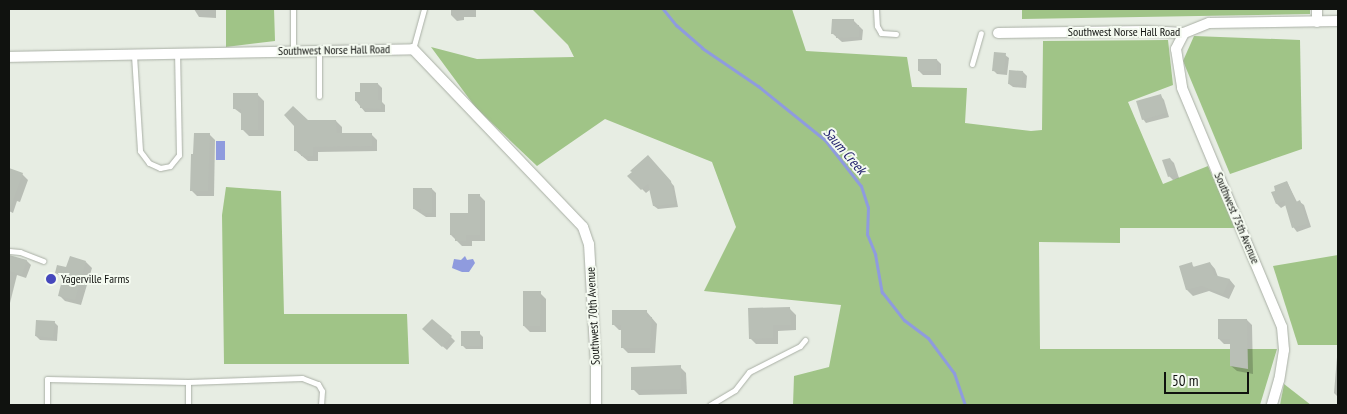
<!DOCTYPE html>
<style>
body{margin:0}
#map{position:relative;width:1347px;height:414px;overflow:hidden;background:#e7ede3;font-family:"PT Sans Narrow",sans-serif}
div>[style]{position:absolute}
.green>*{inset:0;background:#a0c487}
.water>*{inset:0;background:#8f9bde}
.shadow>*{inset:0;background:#0003}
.stream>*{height:3px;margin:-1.5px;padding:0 1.5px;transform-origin:1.5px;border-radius:1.5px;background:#8f9bde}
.building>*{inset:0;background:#b9bfb6}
.roads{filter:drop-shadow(0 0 1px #a9afa5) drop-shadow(0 0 1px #a9afa5)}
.lane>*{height:5px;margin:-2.5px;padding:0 2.5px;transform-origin:2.5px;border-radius:2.5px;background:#fff}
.street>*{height:10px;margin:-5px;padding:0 5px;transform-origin:5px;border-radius:5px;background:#fff}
.dots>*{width:14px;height:14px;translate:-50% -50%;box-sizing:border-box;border:2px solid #f4faf0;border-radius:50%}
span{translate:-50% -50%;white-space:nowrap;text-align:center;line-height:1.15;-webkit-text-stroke:4px #f4faf0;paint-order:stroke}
.street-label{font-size:12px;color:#10120f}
.poi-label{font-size:12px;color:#10120f}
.left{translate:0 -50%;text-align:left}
.water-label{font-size:14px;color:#22216e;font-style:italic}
.frame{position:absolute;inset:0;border:10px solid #10120f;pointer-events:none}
.scale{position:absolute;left:1164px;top:372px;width:85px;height:22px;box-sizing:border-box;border:2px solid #10120f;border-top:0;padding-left:6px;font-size:15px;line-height:18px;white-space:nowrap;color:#10120f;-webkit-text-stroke:4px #f4faf0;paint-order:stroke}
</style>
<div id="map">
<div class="green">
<i style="clip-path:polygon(226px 9px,274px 9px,275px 41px,226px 47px)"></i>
<i style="clip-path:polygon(532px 9px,792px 9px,806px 51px,907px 57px,912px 87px,967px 88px,965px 123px,1031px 131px,1042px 130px,1043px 41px,1168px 40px,1173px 85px,1128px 102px,1163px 184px,1208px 166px,1235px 228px,1120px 228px,1120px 243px,1039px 242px,1040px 349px,1277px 349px,1260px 405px,793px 405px,794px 376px,829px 367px,841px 305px,704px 291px,736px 227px,712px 162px,605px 119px,537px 166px,476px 108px,431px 47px,477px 59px,574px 57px,568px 45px)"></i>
<i style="clip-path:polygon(1022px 9px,1310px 9px,1310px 14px,1022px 19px)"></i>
<i style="clip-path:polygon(1194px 36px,1300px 40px,1302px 149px,1230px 174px,1183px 61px)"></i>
<i style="clip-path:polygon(226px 187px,281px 191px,284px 314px,407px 314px,409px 364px,224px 364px,222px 215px)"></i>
<i style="clip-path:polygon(1338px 255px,1338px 345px,1298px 345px,1273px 266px)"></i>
<i style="clip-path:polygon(1284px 384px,1311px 405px,1280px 405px)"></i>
</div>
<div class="water">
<i style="clip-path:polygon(216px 141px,225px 141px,225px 160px,216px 160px)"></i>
<i style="clip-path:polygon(465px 256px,467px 260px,473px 259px,475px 263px,469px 272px,462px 272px,452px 268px,454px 259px,461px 260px)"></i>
</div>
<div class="shadow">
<i style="clip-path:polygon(194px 9px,216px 9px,216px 18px,199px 17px)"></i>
<i style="clip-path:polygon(451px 9px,476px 9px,476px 17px,464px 17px,464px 20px,457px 21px,451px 15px)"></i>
<i style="clip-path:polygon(853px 20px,863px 30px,862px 40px,842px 42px,833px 34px)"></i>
<i style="clip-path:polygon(1005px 55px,1009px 58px,1007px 75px,997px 74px,993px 70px)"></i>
<i style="clip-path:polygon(937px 60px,941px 64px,941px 75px,923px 75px,919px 71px)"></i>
<i style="clip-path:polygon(1023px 72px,1027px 76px,1026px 88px,1013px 87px,1009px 84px)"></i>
<i style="clip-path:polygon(378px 84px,382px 88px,382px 102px,385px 105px,385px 112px,365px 112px,356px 101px)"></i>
<i style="clip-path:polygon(258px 95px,264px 101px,264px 136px,249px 136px,243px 130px,243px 115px,235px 109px)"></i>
<i style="clip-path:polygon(1161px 96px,1164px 100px,1169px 117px,1146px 123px,1143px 119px)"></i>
<i style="clip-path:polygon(336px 121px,342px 127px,342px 134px,371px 134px,377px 140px,377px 151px,318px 152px,318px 161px,308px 161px,296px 151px,307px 122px)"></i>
<i style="clip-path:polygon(209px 134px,215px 140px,214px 196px,197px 196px,191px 190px)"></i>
<i style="clip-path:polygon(1170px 159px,1174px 163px,1179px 178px,1173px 180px,1169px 176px)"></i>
<i style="clip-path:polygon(652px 161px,674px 186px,678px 207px,658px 209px,654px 206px,651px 189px,646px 193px,629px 176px)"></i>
<i style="clip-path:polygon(9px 169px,22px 174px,28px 180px,20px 202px,17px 201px,13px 213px,9px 211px)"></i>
<i style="clip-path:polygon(1287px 182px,1297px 202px,1300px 202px,1304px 205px,1311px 227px,1297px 232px,1294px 228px,1286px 205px,1281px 208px,1277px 204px,1273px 193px)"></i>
<i style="clip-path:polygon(432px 189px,436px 193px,436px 217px,426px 217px,414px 209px)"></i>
<i style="clip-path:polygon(479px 195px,485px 201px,485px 241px,472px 241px,472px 246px,462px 246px,451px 235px,470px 214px)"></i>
<i style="clip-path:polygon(9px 256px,27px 261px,31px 265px,26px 278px,17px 275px,9px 307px)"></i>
<i style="clip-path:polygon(86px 262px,92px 268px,81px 305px,65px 301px,59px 295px,64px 279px,56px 273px)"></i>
<i style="clip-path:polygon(1210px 263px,1215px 269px,1218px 277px,1230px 280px,1235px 286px,1229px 299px,1209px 291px,1193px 296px,1187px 290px,1180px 267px,1191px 264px,1195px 268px)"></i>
<i style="clip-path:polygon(540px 293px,546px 299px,546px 332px,530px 332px,524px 326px)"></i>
<i style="clip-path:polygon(790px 309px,796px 315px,796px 330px,778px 331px,778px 344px,756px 344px,750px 338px)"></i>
<i style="clip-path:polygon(646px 311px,657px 324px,655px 353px,628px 353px,622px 347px,622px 330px,619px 330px,613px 324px)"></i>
<i style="clip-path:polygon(1247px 320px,1252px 325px,1253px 374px,1237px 371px,1231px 366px,1231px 344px,1224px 344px,1219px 339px)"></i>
<i style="clip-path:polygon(54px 322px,58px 326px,57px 341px,40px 340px,36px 336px)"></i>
<i style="clip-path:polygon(427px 333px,451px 337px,455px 341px,447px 350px)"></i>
<i style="clip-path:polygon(479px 333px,483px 337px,483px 349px,466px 349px,462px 345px)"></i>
<i style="clip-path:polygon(1337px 357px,1338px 357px,1338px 397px,1334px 393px)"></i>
<i style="clip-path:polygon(680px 367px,686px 373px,687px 394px,639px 395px,633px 389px)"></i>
</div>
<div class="stream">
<i style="left:663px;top:9px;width:21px;rotate:51deg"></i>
<i style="left:676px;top:25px;width:35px;rotate:41deg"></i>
<i style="left:702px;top:48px;width:68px;rotate:34.2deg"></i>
<i style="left:758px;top:86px;width:86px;rotate:38.9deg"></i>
<i style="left:825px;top:140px;width:58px;rotate:52deg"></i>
<i style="left:861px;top:186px;width:22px;rotate:72deg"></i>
<i style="left:868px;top:207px;width:27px;rotate:92deg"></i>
<i style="left:867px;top:234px;width:22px;rotate:68deg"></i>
<i style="left:875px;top:254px;width:39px;rotate:80deg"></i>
<i style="left:882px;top:292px;width:36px;rotate:52deg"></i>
<i style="left:904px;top:320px;width:30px;rotate:37deg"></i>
<i style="left:928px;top:338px;width:44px;rotate:53.4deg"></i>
<i style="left:954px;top:373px;width:34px;rotate:71deg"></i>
</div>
<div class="building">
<i style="clip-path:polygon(832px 19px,854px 19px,854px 25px,859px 25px,859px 37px,836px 38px,836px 34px,831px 34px)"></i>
<i style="clip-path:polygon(994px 52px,1006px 53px,1004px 72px,992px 71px)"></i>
<i style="clip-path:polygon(918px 59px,937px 59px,937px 71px,918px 71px)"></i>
<i style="clip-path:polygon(1009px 70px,1023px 71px,1022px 85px,1008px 84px)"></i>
<i style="clip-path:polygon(360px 83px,378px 83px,378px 100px,382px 100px,381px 109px,360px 108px,360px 101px,355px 101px,355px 92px,360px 92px)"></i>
<i style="clip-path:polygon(233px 93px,258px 93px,258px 130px,241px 130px,241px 109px,233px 109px)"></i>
<i style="clip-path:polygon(1161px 94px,1166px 113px,1142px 120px,1136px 101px)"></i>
<i style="clip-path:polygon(293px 106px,308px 120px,336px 120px,337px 133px,372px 133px,372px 146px,313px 147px,313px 156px,301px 156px,301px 151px,294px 151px,294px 126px,284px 115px)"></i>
<i style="clip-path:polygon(194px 133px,210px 133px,208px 191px,190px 191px,191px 154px,193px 154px)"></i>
<i style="clip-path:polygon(648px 155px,671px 181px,675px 204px,653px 206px,648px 184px,641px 190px,627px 176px,632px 172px,630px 171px)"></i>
<i style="clip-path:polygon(1170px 158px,1176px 174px,1168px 177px,1162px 160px)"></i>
<i style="clip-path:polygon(9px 168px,23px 173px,10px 209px,9px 209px)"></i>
<i style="clip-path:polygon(1287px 181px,1296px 202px,1300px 200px,1308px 224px,1292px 228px,1284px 201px,1276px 204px,1271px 192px,1275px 191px,1274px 186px)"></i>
<i style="clip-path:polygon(413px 188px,432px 188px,432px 213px,421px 213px,421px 209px,413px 209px)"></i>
<i style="clip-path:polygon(468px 194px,480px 194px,480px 235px,466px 235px,466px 241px,455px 241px,455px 235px,450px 235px,450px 213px,468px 213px)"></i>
<i style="clip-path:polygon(9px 255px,27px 260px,22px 275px,9px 271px)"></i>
<i style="clip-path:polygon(70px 256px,86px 261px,75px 300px,58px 296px,63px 276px,55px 273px,57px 265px,66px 267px)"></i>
<i style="clip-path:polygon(1192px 262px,1193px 267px,1210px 262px,1214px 275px,1230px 279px,1223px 294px,1202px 286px,1186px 290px,1179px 266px)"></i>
<i style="clip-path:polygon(523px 291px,541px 291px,540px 326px,523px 326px)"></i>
<i style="clip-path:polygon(790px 307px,791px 325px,773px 325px,773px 338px,749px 339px,748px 308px)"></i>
<i style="clip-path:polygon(612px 310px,647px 310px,647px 317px,652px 317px,650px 348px,621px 348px,621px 325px,612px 325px)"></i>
<i style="clip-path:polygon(432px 319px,452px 336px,442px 347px,422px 329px)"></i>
<i style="clip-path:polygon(1218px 319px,1247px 319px,1248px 369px,1230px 366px,1230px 339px,1218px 339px)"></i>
<i style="clip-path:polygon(36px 320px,55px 321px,53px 338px,35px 336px)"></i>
<i style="clip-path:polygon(461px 331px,480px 331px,480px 346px,461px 346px)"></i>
<i style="clip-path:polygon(681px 365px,681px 389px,631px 390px,631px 367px)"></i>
</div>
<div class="roads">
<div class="lane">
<i style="left:876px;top:9px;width:17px;rotate:87deg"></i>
<i style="left:877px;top:26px;width:8px;rotate:60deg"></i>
<i style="left:881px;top:33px;width:15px;rotate:4deg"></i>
<i style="left:413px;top:49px;width:41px;rotate:-74.6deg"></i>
<i style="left:293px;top:51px;width:42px;rotate:-90deg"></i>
<i style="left:319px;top:51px;width:45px;rotate:90deg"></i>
<i style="left:134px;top:55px;width:96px;rotate:86.4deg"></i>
<i style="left:140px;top:151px;width:15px;rotate:53deg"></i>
<i style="left:149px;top:163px;width:12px;rotate:24deg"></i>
<i style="left:160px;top:168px;width:10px;rotate:-11deg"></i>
<i style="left:170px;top:166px;width:14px;rotate:-51deg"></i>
<i style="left:179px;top:155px;width:101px;rotate:-91.1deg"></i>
<i style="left:972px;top:64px;width:32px;rotate:-74deg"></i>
<i style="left:9px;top:251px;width:11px;rotate:5deg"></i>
<i style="left:20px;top:252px;width:25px;rotate:21deg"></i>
<i style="left:47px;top:405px;width:26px;rotate:-90deg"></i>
<i style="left:47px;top:379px;width:141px;rotate:1.2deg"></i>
<i style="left:188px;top:382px;width:114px;rotate:-2deg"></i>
<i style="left:302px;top:378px;width:17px;rotate:21deg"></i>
<i style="left:318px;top:384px;width:8px;rotate:60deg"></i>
<i style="left:322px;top:391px;width:14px;rotate:94deg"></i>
<i style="left:188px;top:405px;width:23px;rotate:-90deg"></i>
<i style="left:710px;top:405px;width:29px;rotate:-31deg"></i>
<i style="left:735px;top:390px;width:23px;rotate:-52deg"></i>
<i style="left:749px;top:372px;width:57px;rotate:-27deg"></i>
<i style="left:800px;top:346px;width:8px;rotate:-50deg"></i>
</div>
<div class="street">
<i style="left:1317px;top:9px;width:13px;rotate:90deg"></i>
<i style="left:998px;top:33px;width:148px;rotate:-0.8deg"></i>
<i style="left:1146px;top:31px;width:38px;rotate:3deg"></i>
<i style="left:1184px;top:33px;width:27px;rotate:-22deg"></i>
<i style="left:1209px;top:23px;width:129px;rotate:-0.9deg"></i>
<i style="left:1184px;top:33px;width:18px;rotate:117deg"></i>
<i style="left:1176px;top:49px;width:39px;rotate:81deg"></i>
<i style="left:1182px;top:88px;width:259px;rotate:67.3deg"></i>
<i style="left:1282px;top:327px;width:23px;rotate:85deg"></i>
<i style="left:1284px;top:350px;width:30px;rotate:99deg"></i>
<i style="left:1279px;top:380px;width:26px;rotate:106deg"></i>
<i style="left:9px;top:57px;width:404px;rotate:-1.1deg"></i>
<i style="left:413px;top:49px;width:246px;rotate:46.3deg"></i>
<i style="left:583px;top:227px;width:18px;rotate:71deg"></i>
<i style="left:589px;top:244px;width:120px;rotate:86.7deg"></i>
<i style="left:596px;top:364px;width:41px;rotate:90deg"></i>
</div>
</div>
<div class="dots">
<i style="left:51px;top:279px;background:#4547bc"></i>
</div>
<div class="street-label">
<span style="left:1124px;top:32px">Southwest Norse Hall Road</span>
<span style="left:334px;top:50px;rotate:-1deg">Southwest Norse Hall Road</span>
<span style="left:1237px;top:218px;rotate:67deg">Southwest 75th Avenue</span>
<span style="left:593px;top:316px;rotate:-93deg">Southwest 70th Avenue</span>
</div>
<div class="poi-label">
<span class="left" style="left:61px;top:279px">Yagerville Farms</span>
</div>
<div class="water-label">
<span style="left:845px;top:151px;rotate:49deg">Saum Creek</span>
</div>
<div class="frame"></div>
<div class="scale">50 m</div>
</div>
